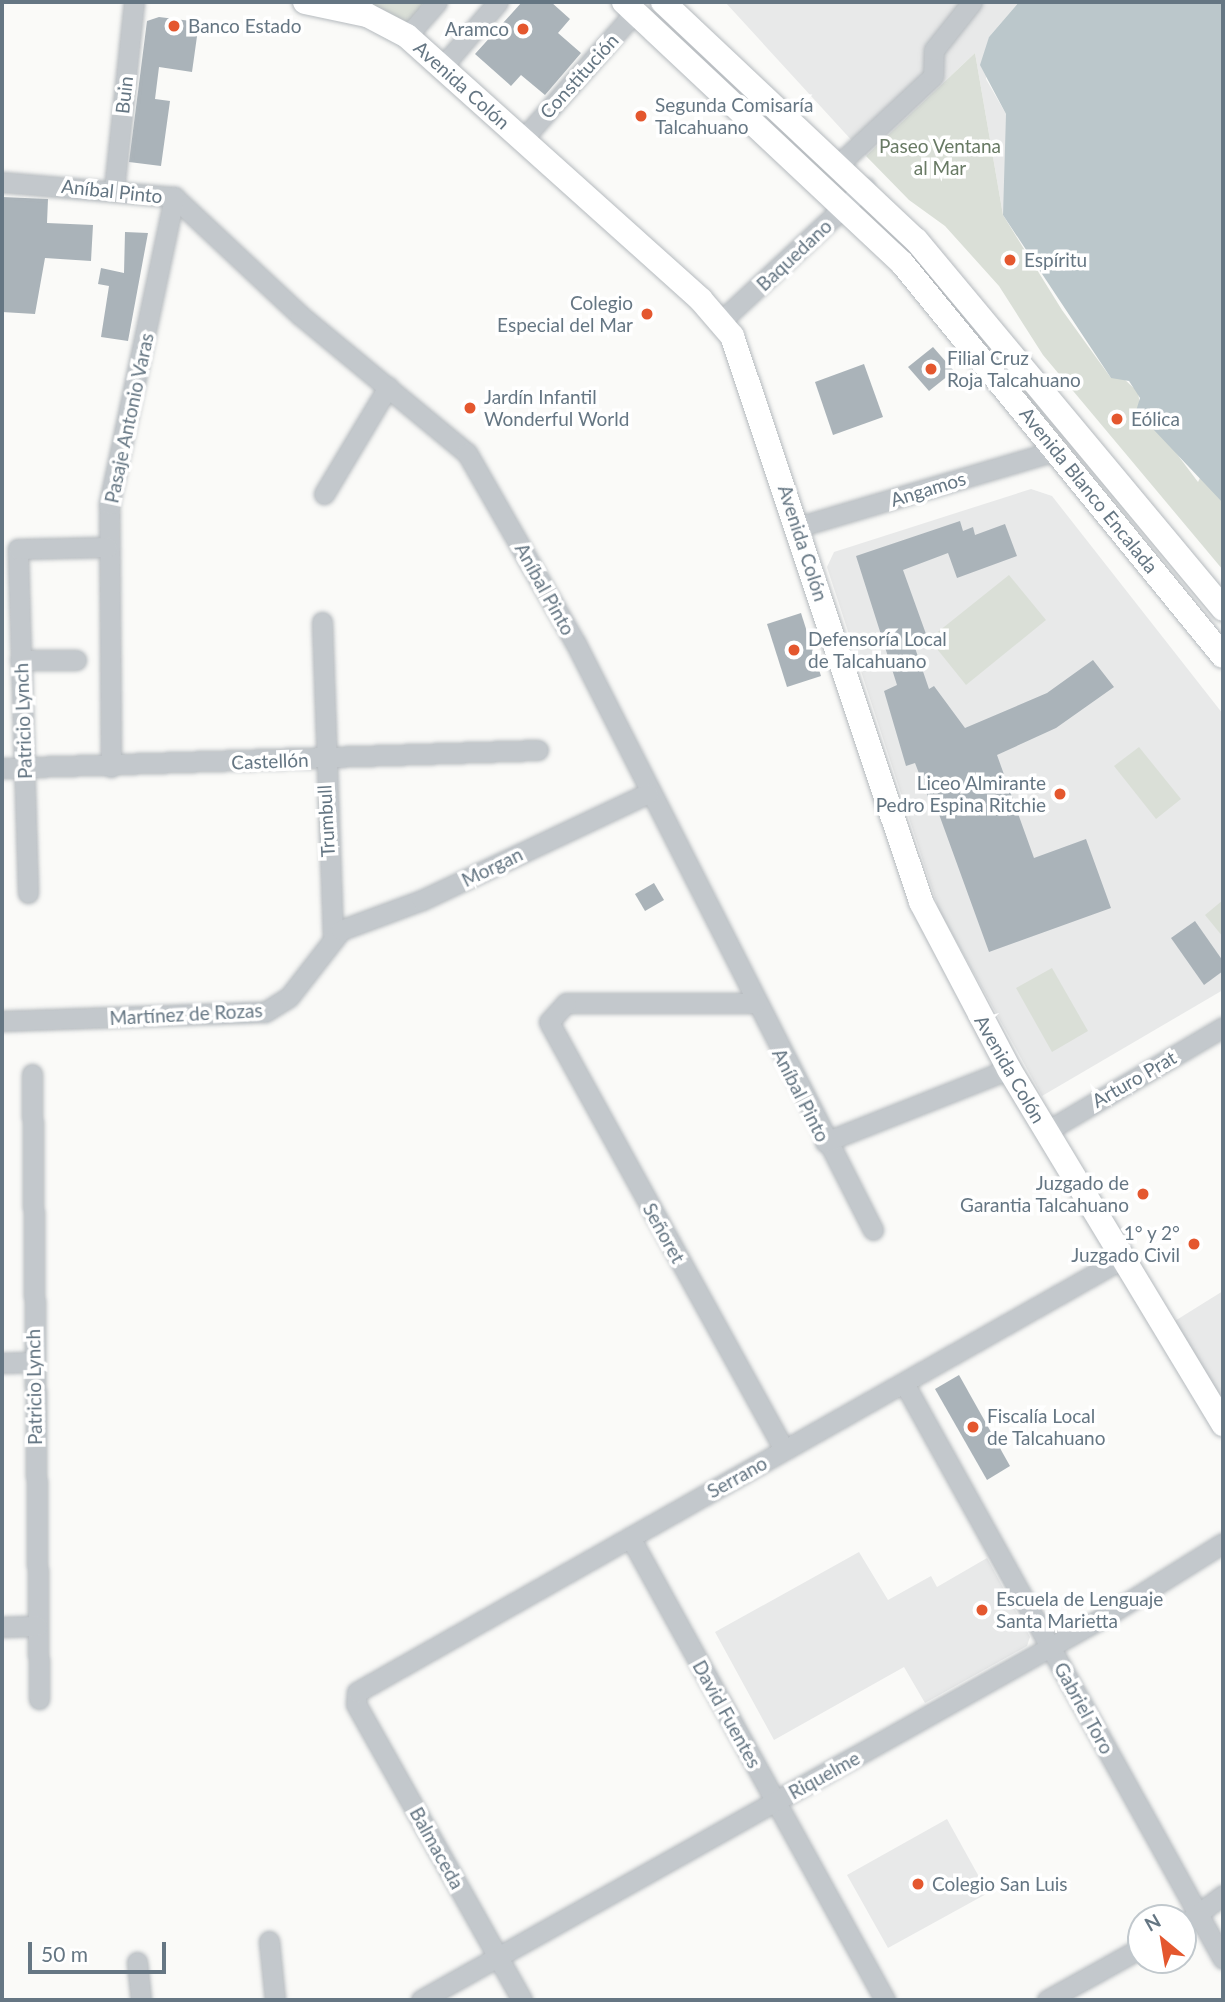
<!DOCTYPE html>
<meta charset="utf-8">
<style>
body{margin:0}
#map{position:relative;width:1225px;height:2002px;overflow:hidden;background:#fafaf8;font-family:Lato,sans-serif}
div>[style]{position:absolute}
.built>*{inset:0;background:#e8e9e9}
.green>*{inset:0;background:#dadfd7}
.water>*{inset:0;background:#bbc7cb}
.building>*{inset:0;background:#aab3b9}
.roads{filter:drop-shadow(0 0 2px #b5babe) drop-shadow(0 0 2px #b5babe)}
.minor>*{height:19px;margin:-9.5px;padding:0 9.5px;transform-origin:9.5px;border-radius:9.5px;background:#c3c8cc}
.major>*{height:24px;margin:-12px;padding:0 12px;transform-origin:12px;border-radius:12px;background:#fff}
.dots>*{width:19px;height:19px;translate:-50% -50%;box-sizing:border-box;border:4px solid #fff;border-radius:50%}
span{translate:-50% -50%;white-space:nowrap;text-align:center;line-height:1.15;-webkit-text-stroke:7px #fff;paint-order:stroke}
.poi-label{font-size:19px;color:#657683}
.left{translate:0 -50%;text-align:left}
.right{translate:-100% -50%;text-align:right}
.street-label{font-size:19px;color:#657683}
.park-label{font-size:19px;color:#687a64}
.frame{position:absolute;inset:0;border:4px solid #657683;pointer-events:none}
.north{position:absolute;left:1127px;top:1904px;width:70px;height:70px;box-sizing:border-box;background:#fff;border:2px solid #c1c8cd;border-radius:50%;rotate:330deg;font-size:19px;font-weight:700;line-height:28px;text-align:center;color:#657683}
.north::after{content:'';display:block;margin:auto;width:24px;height:32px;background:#e4572e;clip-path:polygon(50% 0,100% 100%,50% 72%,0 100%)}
.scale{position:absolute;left:28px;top:1942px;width:138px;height:32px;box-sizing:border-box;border:4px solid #657683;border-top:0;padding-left:9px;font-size:21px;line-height:24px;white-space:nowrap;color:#657683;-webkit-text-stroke:5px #fff;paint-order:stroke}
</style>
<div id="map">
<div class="built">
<i style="clip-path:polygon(725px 2px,1019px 2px,989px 37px,986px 79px,1006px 114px,1010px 147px,1003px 215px,975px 53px,866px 156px)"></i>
<i style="clip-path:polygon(1031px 489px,1052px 496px,1223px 714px,1223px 990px,1042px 1096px,939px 910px,827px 567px,834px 552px)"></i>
<i style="clip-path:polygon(1223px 1291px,1223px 1408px,1170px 1324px)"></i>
<i style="clip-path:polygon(859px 1552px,888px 1600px,931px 1576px,937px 1587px,987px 1558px,1030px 1637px,1027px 1646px,925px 1703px,904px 1667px,774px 1740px,715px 1632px)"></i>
<i style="clip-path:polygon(947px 1819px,988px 1893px,888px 1948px,847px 1875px)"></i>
</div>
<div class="green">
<i style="clip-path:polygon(368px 2px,424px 2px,409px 23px)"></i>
<i style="clip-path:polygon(975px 53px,1003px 215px,1062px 310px,1111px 378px,1122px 377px,1138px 392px,1140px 405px,1198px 482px,1223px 431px,1223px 570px,1043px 355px,999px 286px,945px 226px,909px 200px,866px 156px)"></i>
<i style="clip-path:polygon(1009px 575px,1046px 620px,966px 685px,929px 639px)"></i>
<i style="clip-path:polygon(1139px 747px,1181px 799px,1156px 819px,1114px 766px)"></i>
<i style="clip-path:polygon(1223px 900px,1223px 937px,1205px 915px)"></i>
<i style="clip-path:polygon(1052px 968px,1088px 1031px,1052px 1052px,1016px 988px)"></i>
</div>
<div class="water">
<i style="clip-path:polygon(1019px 2px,1223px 2px,1223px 503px,1136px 411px,1140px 398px,1129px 381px,1111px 378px,1003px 215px,1006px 114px,980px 65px,989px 37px)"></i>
</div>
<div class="building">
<i style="clip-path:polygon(522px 2px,551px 2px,570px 19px,558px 33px,581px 53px,545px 95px,521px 75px,511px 86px,475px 54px)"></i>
<i style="clip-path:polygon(159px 17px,199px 22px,192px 72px,159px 67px,155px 99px,170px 101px,161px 166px,129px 162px,147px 21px)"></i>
<i style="clip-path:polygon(2px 197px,48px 199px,47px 223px,93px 225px,91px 261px,45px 258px,35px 314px,2px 312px)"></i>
<i style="clip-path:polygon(125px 232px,148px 233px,128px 341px,101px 337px,109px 286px,98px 284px,101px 268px,124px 273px)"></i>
<i style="clip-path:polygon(933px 347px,954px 371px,929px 391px,908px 367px)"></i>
<i style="clip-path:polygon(864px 364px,883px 417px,833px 435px,815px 382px)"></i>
<i style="clip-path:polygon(960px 521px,963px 531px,973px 527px,975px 535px,1005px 524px,1017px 556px,957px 578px,948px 553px,903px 570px,926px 634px,912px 639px,929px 689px,934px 686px,965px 728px,1047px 693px,1093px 660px,1114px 687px,1056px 728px,997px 755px,1034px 858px,1086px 839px,1111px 908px,989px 952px,932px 795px,928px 797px,915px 763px,906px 766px,884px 691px,897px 685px,856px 556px)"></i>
<i style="clip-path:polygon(801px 613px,821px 676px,787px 687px,767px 624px)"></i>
<i style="clip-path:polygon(654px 883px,664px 900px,645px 911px,635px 894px)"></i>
<i style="clip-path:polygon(1195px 921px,1223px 961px,1223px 971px,1204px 985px,1171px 938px)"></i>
<i style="clip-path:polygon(959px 1375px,1010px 1466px,987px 1480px,935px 1389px)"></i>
</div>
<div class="roads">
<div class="minor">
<i style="left:407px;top:36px;width:45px;rotate:-48.6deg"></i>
<i style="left:442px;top:67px;width:86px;rotate:-49.3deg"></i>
<i style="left:523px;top:139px;width:169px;rotate:-48.6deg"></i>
<i style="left:839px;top:164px;width:129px;rotate:-43.1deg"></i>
<i style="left:933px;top:76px;width:26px;rotate:-88deg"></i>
<i style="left:934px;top:50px;width:61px;rotate:-51.6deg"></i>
<i style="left:2px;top:182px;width:173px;rotate:5deg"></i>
<i style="left:174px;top:197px;width:173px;rotate:43.1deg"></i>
<i style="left:300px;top:315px;width:217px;rotate:39.6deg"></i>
<i style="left:467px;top:453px;width:218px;rotate:60.3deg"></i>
<i style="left:575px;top:642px;width:659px;rotate:63.12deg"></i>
<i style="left:114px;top:189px;width:188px;rotate:-83.9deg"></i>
<i style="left:721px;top:321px;width:197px;rotate:-42.9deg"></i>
<i style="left:324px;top:494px;width:125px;rotate:-59.1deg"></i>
<i style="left:798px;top:527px;width:271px;rotate:-16.5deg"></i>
<i style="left:322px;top:622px;width:313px;rotate:88deg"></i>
<i style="left:20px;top:660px;width:56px"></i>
<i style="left:111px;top:767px;width:263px;rotate:-90.4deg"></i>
<i style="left:109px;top:504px;width:314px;rotate:-78deg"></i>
<i style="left:2px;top:768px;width:536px;rotate:-1.92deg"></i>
<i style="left:28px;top:893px;width:344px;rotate:-91.7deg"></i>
<i style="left:18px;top:549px;width:89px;rotate:-1.3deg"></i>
<i style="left:755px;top:1003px;width:189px;rotate:180deg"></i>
<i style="left:566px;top:1003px;width:25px;rotate:132deg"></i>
<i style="left:549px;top:1022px;width:488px;rotate:61.2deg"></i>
<i style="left:2px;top:1021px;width:263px;rotate:-2deg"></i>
<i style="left:265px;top:1012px;width:28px;rotate:-32deg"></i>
<i style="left:289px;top:997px;width:85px;rotate:-52.2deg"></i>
<i style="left:341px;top:930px;width:86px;rotate:-20.3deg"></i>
<i style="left:422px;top:900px;width:250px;rotate:-25.3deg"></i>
<i style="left:32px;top:1074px;width:625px;rotate:89.36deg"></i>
<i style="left:1045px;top:1132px;width:207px;rotate:-30.5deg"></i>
<i style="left:825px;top:1142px;width:198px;rotate:-21.6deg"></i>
<i style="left:2px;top:1363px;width:32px;rotate:-2deg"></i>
<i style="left:904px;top:1383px;width:658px;rotate:61.02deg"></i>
<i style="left:630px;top:1537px;width:529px;rotate:61.16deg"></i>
<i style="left:2px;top:1627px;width:35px;rotate:-2deg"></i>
<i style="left:1183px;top:1925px;width:50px;rotate:-36.9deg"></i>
<i style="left:269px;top:1941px;width:59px;rotate:84.2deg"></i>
<i style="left:137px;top:1962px;width:38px;rotate:84deg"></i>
<i style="left:421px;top:2000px;width:791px;rotate:-29.29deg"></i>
<i style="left:1111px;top:1613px;width:132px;rotate:-32deg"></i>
<i style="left:522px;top:2000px;width:339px;rotate:-119.3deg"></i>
<i style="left:356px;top:1704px;width:12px;rotate:-85deg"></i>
<i style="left:357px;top:1692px;width:877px;rotate:-29.52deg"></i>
<i style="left:1047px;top:2000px;width:107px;rotate:-29deg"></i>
</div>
<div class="major">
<i style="left:305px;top:2px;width:63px;rotate:11.8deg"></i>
<i style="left:367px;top:15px;width:45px;rotate:27.7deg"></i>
<i style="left:407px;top:36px;width:395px;rotate:41.9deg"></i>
<i style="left:701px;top:300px;width:48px;rotate:49.3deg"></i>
<i style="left:732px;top:336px;width:597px;rotate:71.53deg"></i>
<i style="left:921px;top:902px;width:189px;rotate:62.2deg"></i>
<i style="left:1009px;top:1069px;width:415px;rotate:58.9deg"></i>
<i style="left:624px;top:2px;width:381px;rotate:43.2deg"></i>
<i style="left:902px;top:263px;width:507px;rotate:50.76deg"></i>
<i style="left:663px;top:2px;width:347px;rotate:43.3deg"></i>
<i style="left:916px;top:240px;width:480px;rotate:50.2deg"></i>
</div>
</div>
<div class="dots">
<i style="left:174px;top:26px;background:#e4572e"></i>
<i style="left:523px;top:29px;background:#e4572e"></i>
<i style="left:641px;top:116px;background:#e4572e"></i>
<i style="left:1010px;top:260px;background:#e4572e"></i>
<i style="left:647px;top:314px;background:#e4572e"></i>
<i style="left:931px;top:369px;background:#e4572e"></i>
<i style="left:470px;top:408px;background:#e4572e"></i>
<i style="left:1117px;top:419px;background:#e4572e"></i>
<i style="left:794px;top:650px;background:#e4572e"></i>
<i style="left:1060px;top:794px;background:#e4572e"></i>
<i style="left:1143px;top:1194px;background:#e4572e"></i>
<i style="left:1194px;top:1244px;background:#e4572e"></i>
<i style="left:973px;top:1427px;background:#e4572e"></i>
<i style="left:982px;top:1610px;background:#e4572e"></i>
<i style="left:918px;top:1884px;background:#e4572e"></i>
</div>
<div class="poi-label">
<span class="left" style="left:188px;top:26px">Banco Estado</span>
<span class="right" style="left:509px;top:29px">Aramco</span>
<span class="left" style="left:655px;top:116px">Segunda Comisaría<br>Talcahuano</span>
<span class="left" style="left:1024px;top:260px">Espíritu</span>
<span class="right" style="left:633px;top:314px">Colegio<br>Especial del Mar</span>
<span class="left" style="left:947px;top:369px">Filial Cruz<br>Roja Talcahuano</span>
<span class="left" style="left:484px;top:408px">Jardín Infantil<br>Wonderful World</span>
<span class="left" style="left:1131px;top:419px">Eólica</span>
<span class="left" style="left:808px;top:650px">Defensoría Local<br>de Talcahuano</span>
<span class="right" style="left:1046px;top:794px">Liceo Almirante<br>Pedro Espina Ritchie</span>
<span class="right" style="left:1129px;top:1194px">Juzgado de<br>Garantia Talcahuano</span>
<span class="right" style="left:1180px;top:1244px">1° y 2°<br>Juzgado Civil</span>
<span class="left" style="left:987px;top:1427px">Fiscalía Local<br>de Talcahuano</span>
<span class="left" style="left:996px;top:1610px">Escuela de Lenguaje<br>Santa Marietta</span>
<span class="left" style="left:932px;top:1884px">Colegio San Luis</span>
</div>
<div class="street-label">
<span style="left:579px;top:76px;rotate:-48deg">Constitución</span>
<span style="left:462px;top:85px;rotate:42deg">Avenida Colón</span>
<span style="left:124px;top:95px;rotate:-84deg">Buin</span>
<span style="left:112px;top:191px;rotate:6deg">Aníbal Pinto</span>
<span style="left:794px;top:255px;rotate:-43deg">Baquedano</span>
<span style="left:129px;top:418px;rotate:-78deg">Pasaje Antonio Varas</span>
<span style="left:928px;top:489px;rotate:-17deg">Angamos</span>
<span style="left:1089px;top:490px;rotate:51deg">Avenida Blanco Encalada</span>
<span style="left:803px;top:543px;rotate:72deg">Avenida Colón</span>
<span style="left:545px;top:589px;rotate:61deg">Aníbal Pinto</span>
<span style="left:23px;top:721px;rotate:-92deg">Patricio Lynch</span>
<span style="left:270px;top:761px;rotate:-2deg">Castellón</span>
<span style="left:326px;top:821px;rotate:-93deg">Trumbull</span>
<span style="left:492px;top:867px;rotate:-26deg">Morgan</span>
<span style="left:186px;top:1014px;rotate:-3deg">Martínez de Rozas</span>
<span style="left:1010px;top:1069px;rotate:60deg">Avenida Colón</span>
<span style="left:1134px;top:1079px;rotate:-30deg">Arturo Prat</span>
<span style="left:801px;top:1095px;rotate:63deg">Aníbal Pinto</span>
<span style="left:664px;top:1233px;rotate:61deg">Señoret</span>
<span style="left:34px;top:1387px;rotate:-91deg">Patricio Lynch</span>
<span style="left:737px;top:1477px;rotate:-29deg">Serrano</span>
<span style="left:1084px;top:1708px;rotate:61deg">Gabriel Toro</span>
<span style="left:727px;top:1714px;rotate:61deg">David Fuentes</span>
<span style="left:824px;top:1775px;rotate:-29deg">Riquelme</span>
<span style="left:437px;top:1848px;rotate:61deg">Balmaceda</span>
</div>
<div class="park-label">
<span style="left:940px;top:157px">Paseo Ventana<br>al Mar</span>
</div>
<div class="frame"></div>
<div class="north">N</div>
<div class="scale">50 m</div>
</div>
